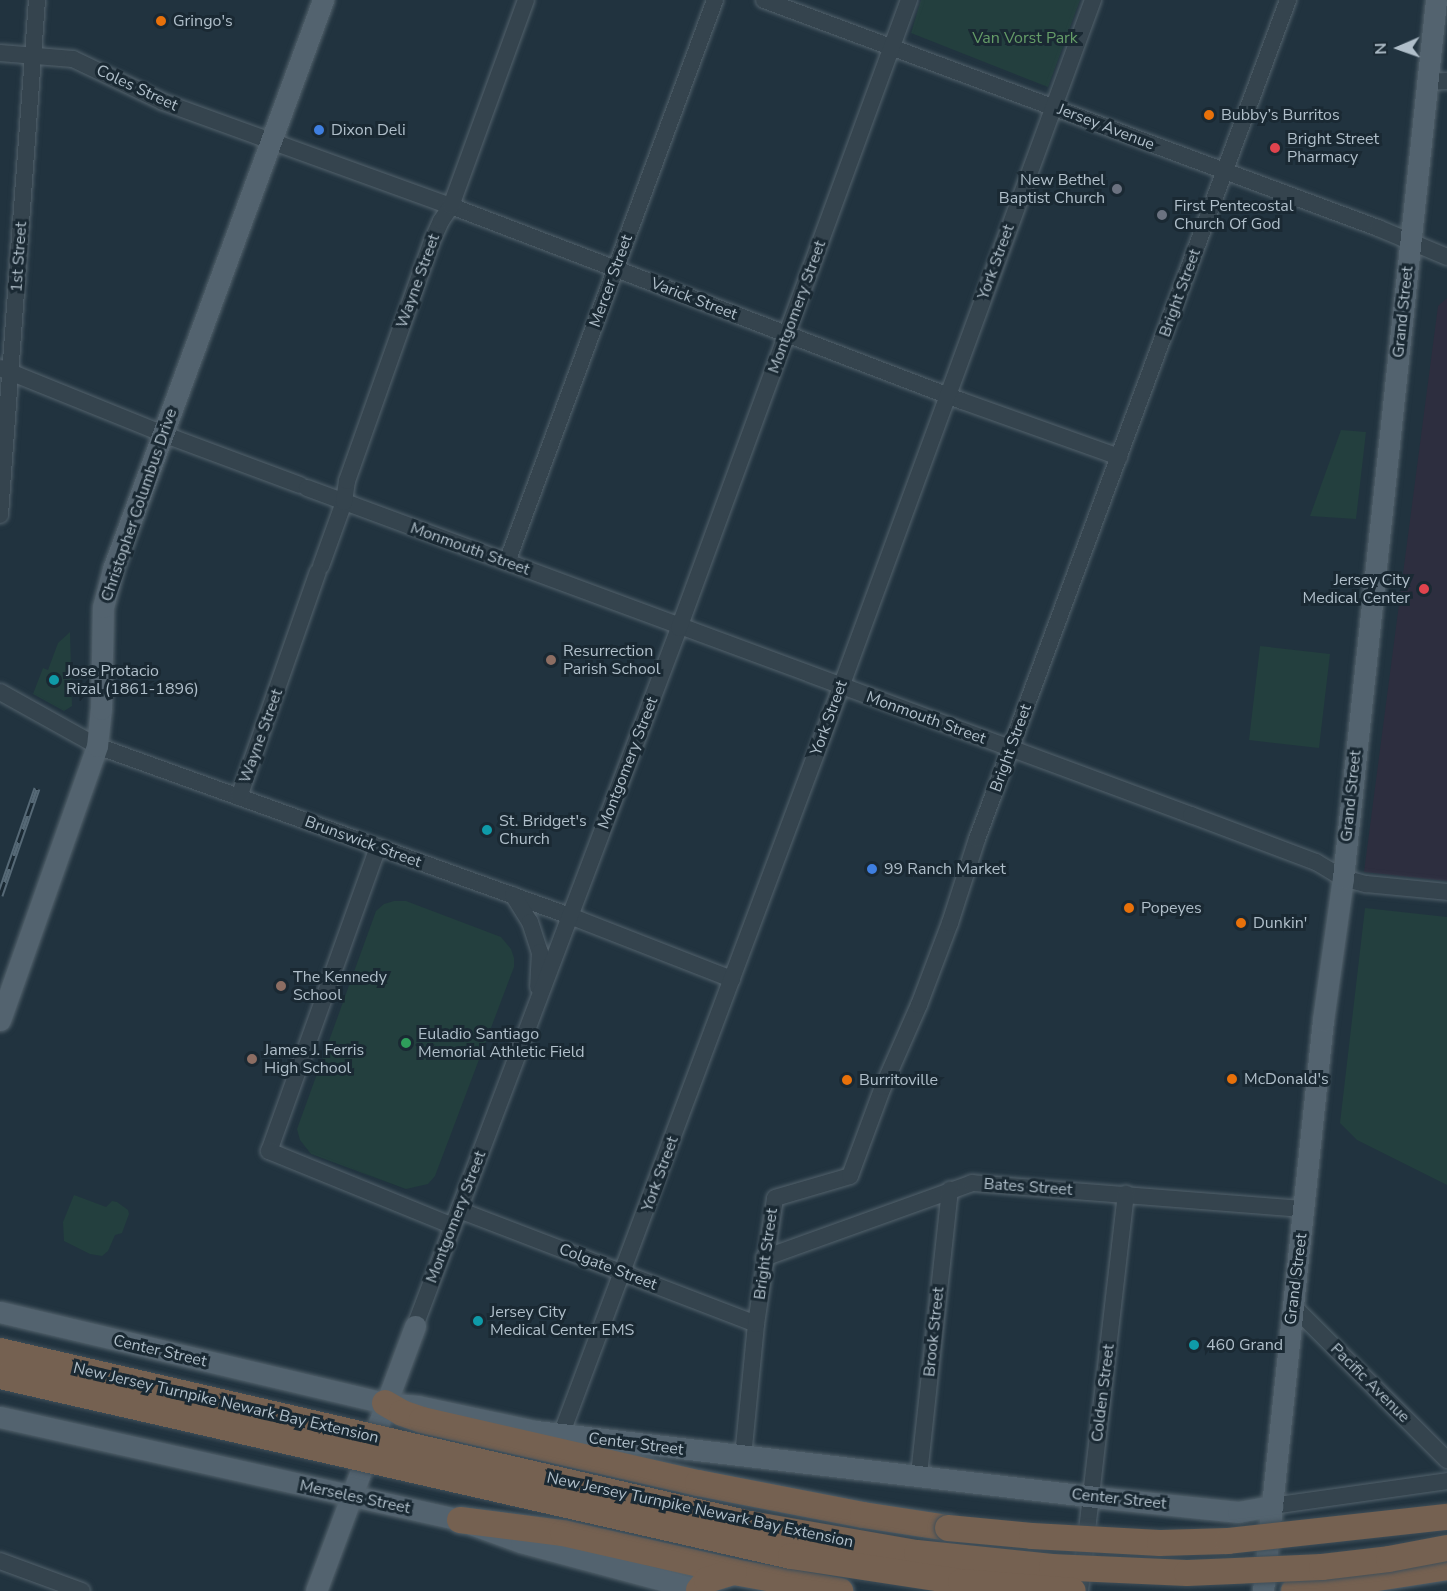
<!DOCTYPE html>
<meta charset="utf-8">
<style>
body{margin:0}
#map{position:relative;width:1447px;height:1591px;overflow:hidden;background:#21333f;font-family:"Nunito Sans",sans-serif}
div>[style]{position:absolute}
.medical>*{inset:0;background:#2d2e3f}
.green>*{inset:0;background:#233f3e}
.roads{filter:drop-shadow(0 0 2px #53626c) drop-shadow(0 0 2px #53626c)}
.minor>*{height:16px;margin:-8px;padding:0 8px;transform-origin:8px;border-radius:8px;background:#35444e}
.major>*{height:21px;margin:-10.5px;padding:0 10.5px;transform-origin:10.5px;border-radius:10.5px;background:#53636f}
.highway>*{height:26px;margin:-13px;padding:0 13px;transform-origin:13px;border-radius:13px;background:#756151}
.rail>*{height:7px;margin-top:-3.5px;transform-origin:0;background:repeating-linear-gradient(90deg,#1a2933 0 14px,#566976 0 28px);box-sizing:border-box;border-block:2px solid #566976}
.bridges{filter:drop-shadow(0 0 2px #404f59) drop-shadow(0 0 2px #404f59)}
.highway-bridge>*{height:26px;margin:-13px;padding:0 13px;transform-origin:13px;border-radius:13px;background:#756151}
.dots>*{width:16px;height:16px;translate:-50% -50%;box-sizing:border-box;border:3px solid #1a2933;border-radius:50%}
span{translate:-50% -50%;white-space:nowrap;text-align:center;line-height:1.15;-webkit-text-stroke:6px #1a2933;paint-order:stroke}
.poi-label{font-size:16px;color:#b0bfca}
.left{translate:0 -50%;text-align:left}
.right{translate:-100% -50%;text-align:right}
.park-label{font-size:16px;color:#659d68}
.street-label{font-size:16px;color:#b0bfca}
.north{position:absolute;left:1369px;top:18px;width:60px;height:60px;-webkit-text-stroke:4px #1a2933;paint-order:stroke;rotate:268deg;font-size:16px;font-weight:700;line-height:24px;text-align:center;color:#b0bfca}
.north::after{content:'';display:block;margin:auto;width:21px;height:27px;background:#b0bfca;clip-path:polygon(50% 0,100% 100%,50% 72%,0 100%)}
</style>
<div id="map">
<div class="medical">
<i style="clip-path:polygon(1447px 298px,1447px 881px,1364px 872px,1438px 306px)"></i>
</div>
<div class="green">
<i style="clip-path:polygon(921px 0,1080px 0,1048px 87px,911px 33px)"></i>
<i style="clip-path:polygon(1341px 430px,1366px 432px,1356px 519px,1310px 516px)"></i>
<i style="clip-path:polygon(70px 632px,72px 706px,64px 711px,33px 694px,43px 668px,48px 670px,58px 643px)"></i>
<i style="clip-path:polygon(1260px 646px,1330px 654px,1319px 748px,1249px 740px)"></i>
<i style="clip-path:polygon(394px 901px,406px 901px,501px 937px,511px 949px,514px 958px,514px 967px,435px 1176px,428px 1184px,406px 1189px,311px 1154px,300px 1140px,297px 1129px,376px 911px,384px 904px)"></i>
<i style="clip-path:polygon(1365px 908px,1447px 917px,1447px 1185px,1357px 1140px,1340px 1123px)"></i>
<i style="clip-path:polygon(74px 1195px,106px 1207px,112px 1201px,117px 1202px,128px 1210px,129px 1214px,122px 1233px,115px 1235px,108px 1251px,102px 1256px,90px 1254px,64px 1241px,63px 1222px)"></i>
</div>
<div class="roads">
<div class="minor">
<i style="left:764px;top:0;width:655px;rotate:20.37deg"></i>
<i style="left:1378px;top:228px;width:75px;rotate:22.8deg"></i>
<i style="left:0;top:53px;width:73px;rotate:4.7deg"></i>
<i style="left:73px;top:59px;width:100px;rotate:25.5deg"></i>
<i style="left:163px;top:102px;width:306px;rotate:19.9deg"></i>
<i style="left:451px;top:206px;width:547px;rotate:20.89deg"></i>
<i style="left:962px;top:401px;width:167px;rotate:19.6deg"></i>
<i style="left:1427px;top:82px;width:20px;rotate:-3deg"></i>
<i style="left:0;top:368px;width:176px;rotate:22deg"></i>
<i style="left:163px;top:434px;width:146px;rotate:20.4deg"></i>
<i style="left:307px;top:488px;width:943px;rotate:20.3deg"></i>
<i style="left:1191px;top:815px;width:134px;rotate:20.6deg"></i>
<i style="left:1316px;top:862px;width:31px;rotate:31deg"></i>
<i style="left:1343px;top:878px;width:24px;rotate:15deg"></i>
<i style="left:1366px;top:884px;width:81px;rotate:5.6deg"></i>
<i style="left:0;top:515px;width:516px;rotate:-85.89deg"></i>
<i style="left:507px;top:562px;width:599px;rotate:-69.69deg"></i>
<i style="left:321px;top:566px;width:68px;rotate:-70.2deg"></i>
<i style="left:344px;top:502px;width:21px;rotate:-82deg"></i>
<i style="left:347px;top:481px;width:255px;rotate:-70.5deg"></i>
<i style="left:432px;top:241px;width:22px;rotate:-66deg"></i>
<i style="left:441px;top:221px;width:18px;rotate:-56deg"></i>
<i style="left:451px;top:206px;width:219px;rotate:-70deg"></i>
<i style="left:0;top:692px;width:111px;rotate:29.1deg"></i>
<i style="left:97px;top:746px;width:503px;rotate:19.77deg"></i>
<i style="left:570px;top:916px;width:174px;rotate:21.3deg"></i>
<i style="left:239px;top:797px;width:238px;rotate:-70.7deg"></i>
<i style="left:378px;top:847px;width:323px;rotate:109.7deg"></i>
<i style="left:269px;top:1151px;width:199px;rotate:22.2deg"></i>
<i style="left:513px;top:895px;width:32px;rotate:58deg"></i>
<i style="left:530px;top:922px;width:32px;rotate:72deg"></i>
<i style="left:540px;top:952px;width:35px;rotate:93deg"></i>
<i style="left:459px;top:1210px;width:318px;rotate:21deg"></i>
<i style="left:764px;top:1258px;width:221px;rotate:-19.8deg"></i>
<i style="left:972px;top:1183px;width:333px;rotate:4.5deg"></i>
<i style="left:1293px;top:1306px;width:218px;rotate:45deg"></i>
<i style="left:415px;top:1326px;width:746px;rotate:-69.28deg"></i>
<i style="left:679px;top:628px;width:669px;rotate:-69.89deg"></i>
<i style="left:561px;top:1435px;width:799px;rotate:-69.48deg"></i>
<i style="left:841px;top:687px;width:732px;rotate:-69.86deg"></i>
<i style="left:743px;top:1457px;width:134px;rotate:-84.4deg"></i>
<i style="left:756px;top:1324px;width:127px;rotate:-81.4deg"></i>
<i style="left:775px;top:1198px;width:78px;rotate:-16.3deg"></i>
<i style="left:850px;top:1176px;width:95px;rotate:-69.7deg"></i>
<i style="left:883px;top:1087px;width:90px;rotate:-66.3deg"></i>
<i style="left:919px;top:1005px;width:88px;rotate:-69.3deg"></i>
<i style="left:950px;top:923px;width:88px;rotate:-72.2deg"></i>
<i style="left:977px;top:839px;width:895px;rotate:-69.66deg"></i>
<i style="left:919px;top:1475px;width:287px;rotate:-83.8deg"></i>
<i style="left:1272px;top:1506px;width:177px;rotate:-8.1deg"></i>
<i style="left:0;top:1561px;width:87px;rotate:20.1deg"></i>
<i style="left:1080px;top:1591px;width:400px;rotate:-83.4deg"></i>
</div>
<div class="major">
<i style="left:0;top:1020px;width:291px;rotate:-70.5deg"></i>
<i style="left:97px;top:746px;width:37px;rotate:-84deg"></i>
<i style="left:101px;top:709px;width:102px;rotate:-88.9deg"></i>
<i style="left:103px;top:607px;width:39px;rotate:-75deg"></i>
<i style="left:113px;top:569px;width:607px;rotate:-69.74deg"></i>
<i style="left:0;top:1312px;width:396px;rotate:13.3deg"></i>
<i style="left:385px;top:1403px;width:33px;rotate:5deg"></i>
<i style="left:418px;top:1406px;width:121px;rotate:12deg"></i>
<i style="left:536px;top:1431px;width:573px;rotate:6.72deg"></i>
<i style="left:1105px;top:1498px;width:134px;rotate:6deg"></i>
<i style="left:1238px;top:1512px;width:35px;rotate:-10deg"></i>
<i style="left:0;top:1417px;width:471px;rotate:12.6deg"></i>
<i style="left:460px;top:1520px;width:65px;rotate:19.8deg"></i>
<i style="left:521px;top:1542px;width:188px;rotate:15.1deg"></i>
<i style="left:316px;top:1591px;width:283px;rotate:-69.5deg"></i>
<i style="left:1263px;top:1591px;width:574px;rotate:-84deg"></i>
<i style="left:1323px;top:1020px;width:143px;rotate:-82deg"></i>
<i style="left:1343px;top:878px;width:883px;rotate:-83.95deg"></i>
</div>
<div class="highway">
<i style="left:385px;top:1403px;width:20px;rotate:30deg"></i>
<i style="left:402px;top:1413px;width:21px;rotate:19deg"></i>
<i style="left:422px;top:1420px;width:283px;rotate:12.9deg"></i>
<i style="left:698px;top:1483px;width:168px;rotate:11deg"></i>
<i style="left:863px;top:1515px;width:86px;rotate:8.7deg"></i>
<i style="left:460px;top:1520px;width:104px;rotate:7.2deg"></i>
<i style="left:563px;top:1533px;width:175px;rotate:12.8deg"></i>
<i style="left:734px;top:1572px;width:108px;rotate:10.2deg"></i>
<i style="left:699px;top:1590px;width:13px;rotate:-51deg"></i>
<i style="left:707px;top:1580px;width:28px;rotate:-17deg"></i>
<i style="left:1294px;top:1591px;width:155px;rotate:-8.9deg"></i>
</div>
</div>
<div class="rail">
<i style="left:0;top:895px;width:113px;rotate:-70.9deg"></i>
</div>
<div class="bridges">
<div class="highway-bridge">
<i style="left:0;top:1351px;width:770px;rotate:12.99deg"></i>
<i style="left:750px;top:1524px;width:169px;rotate:9.9deg"></i>
<i style="left:917px;top:1553px;width:136px;rotate:5.9deg"></i>
<i style="left:1052px;top:1567px;width:135px;rotate:2.5deg"></i>
<i style="left:1187px;top:1573px;width:135px;rotate:-2.5deg"></i>
<i style="left:1322px;top:1567px;width:67px;rotate:-6.8deg"></i>
<i style="left:1389px;top:1559px;width:59px;rotate:-10.7deg"></i>
<i style="left:0;top:1376px;width:811px;rotate:12.82deg"></i>
<i style="left:791px;top:1556px;width:172px;rotate:8.7deg"></i>
<i style="left:961px;top:1582px;width:112px;rotate:4.6deg"></i>
<i style="left:948px;top:1528px;width:84px;rotate:5.4deg"></i>
<i style="left:1032px;top:1536px;width:128px;rotate:3.1deg"></i>
<i style="left:1160px;top:1543px;width:68px;rotate:-1.7deg"></i>
<i style="left:1228px;top:1541px;width:220px;rotate:-6.3deg"></i>
</div>
</div>
<div class="dots">
<i style="left:161px;top:21px;background:#e8710a"></i>
<i style="left:1209px;top:115px;background:#e8710a"></i>
<i style="left:319px;top:130px;background:#3f7fe0"></i>
<i style="left:1275px;top:148px;background:#e0444e"></i>
<i style="left:1117px;top:189px;background:#6b7280"></i>
<i style="left:1162px;top:215px;background:#6b7280"></i>
<i style="left:1424px;top:589px;background:#e0444e"></i>
<i style="left:551px;top:660px;background:#8d6e63"></i>
<i style="left:54px;top:680px;background:#0f9aa8"></i>
<i style="left:487px;top:830px;background:#0f9aa8"></i>
<i style="left:872px;top:869px;background:#3f7fe0"></i>
<i style="left:1129px;top:908px;background:#e8710a"></i>
<i style="left:1241px;top:923px;background:#e8710a"></i>
<i style="left:281px;top:986px;background:#8d6e63"></i>
<i style="left:406px;top:1043px;background:#2e9e5b"></i>
<i style="left:252px;top:1059px;background:#8d6e63"></i>
<i style="left:1232px;top:1079px;background:#e8710a"></i>
<i style="left:847px;top:1080px;background:#e8710a"></i>
<i style="left:478px;top:1321px;background:#0f9aa8"></i>
<i style="left:1194px;top:1345px;background:#0f9aa8"></i>
</div>
<div class="poi-label">
<span class="left" style="left:173px;top:21px">Gringo's</span>
<span class="left" style="left:1221px;top:115px">Bubby’s Burritos</span>
<span class="left" style="left:331px;top:130px">Dixon Deli</span>
<span class="left" style="left:1287px;top:148px">Bright Street<br>Pharmacy</span>
<span class="right" style="left:1105px;top:189px">New Bethel<br>Baptist Church</span>
<span class="left" style="left:1174px;top:215px">First Pentecostal<br>Church Of God</span>
<span class="right" style="left:1410px;top:589px">Jersey City<br>Medical Center</span>
<span class="left" style="left:563px;top:660px">Resurrection<br>Parish School</span>
<span class="left" style="left:66px;top:680px">Jose Protacio<br>Rizal (1861-1896)</span>
<span class="left" style="left:499px;top:830px">St. Bridget's<br>Church</span>
<span class="left" style="left:884px;top:869px">99 Ranch Market</span>
<span class="left" style="left:1141px;top:908px">Popeyes</span>
<span class="left" style="left:1253px;top:923px">Dunkin'</span>
<span class="left" style="left:293px;top:986px">The Kennedy<br>School</span>
<span class="left" style="left:418px;top:1043px">Euladio Santiago<br>Memorial Athletic Field</span>
<span class="left" style="left:264px;top:1059px">James J. Ferris<br>High School</span>
<span class="left" style="left:1244px;top:1079px">McDonald's</span>
<span class="left" style="left:859px;top:1080px">Burritoville</span>
<span class="left" style="left:490px;top:1321px">Jersey City<br>Medical Center EMS</span>
<span class="left" style="left:1206px;top:1345px">460 Grand</span>
</div>
<div class="park-label">
<span style="left:1025px;top:38px">Van Vorst Park</span>
</div>
<div class="street-label">
<span style="left:137px;top:88px;rotate:25deg">Coles Street</span>
<span style="left:1106px;top:127px;rotate:21deg">Jersey Avenue</span>
<span style="left:19px;top:257px;rotate:-86deg">1st Street</span>
<span style="left:996px;top:262px;rotate:-70deg">York Street</span>
<span style="left:418px;top:281px;rotate:-70deg">Wayne Street</span>
<span style="left:611px;top:281px;rotate:-70deg">Mercer Street</span>
<span style="left:1180px;top:293px;rotate:-70deg">Bright Street</span>
<span style="left:694px;top:299px;rotate:21deg">Varick Street</span>
<span style="left:797px;top:307px;rotate:-70deg">Montgomery Street</span>
<span style="left:1403px;top:312px;rotate:-84deg">Grand Street</span>
<span style="left:139px;top:505px;rotate:-71deg">Christopher Columbus Drive</span>
<span style="left:470px;top:549px;rotate:20deg">Monmouth Street</span>
<span style="left:829px;top:718px;rotate:-70deg">York Street</span>
<span style="left:926px;top:718px;rotate:20deg">Monmouth Street</span>
<span style="left:261px;top:736px;rotate:-70deg">Wayne Street</span>
<span style="left:1011px;top:748px;rotate:-70deg">Bright Street</span>
<span style="left:628px;top:763px;rotate:-69deg">Montgomery Street</span>
<span style="left:1351px;top:796px;rotate:-84deg">Grand Street</span>
<span style="left:363px;top:842px;rotate:20deg">Brunswick Street</span>
<span style="left:660px;top:1174px;rotate:-70deg">York Street</span>
<span style="left:1028px;top:1187px;rotate:4deg">Bates Street</span>
<span style="left:456px;top:1217px;rotate:-69deg">Montgomery Street</span>
<span style="left:766px;top:1254px;rotate:-82deg">Bright Street</span>
<span style="left:608px;top:1267px;rotate:21deg">Colgate Street</span>
<span style="left:1296px;top:1279px;rotate:-83deg">Grand Street</span>
<span style="left:934px;top:1332px;rotate:-84deg">Brook Street</span>
<span style="left:160px;top:1351px;rotate:13deg">Center Street</span>
<span style="left:1370px;top:1383px;rotate:45deg">Pacific Avenue</span>
<span style="left:1103px;top:1393px;rotate:-83deg">Colden Street</span>
<span style="left:226px;top:1403px;rotate:13deg">New Jersey Turnpike Newark Bay Extension</span>
<span style="left:636px;top:1444px;rotate:7deg">Center Street</span>
<span style="left:355px;top:1497px;rotate:12deg">Merseles Street</span>
<span style="left:1119px;top:1499px;rotate:6deg">Center Street</span>
<span style="left:700px;top:1510px;rotate:12deg">New Jersey Turnpike Newark Bay Extension</span>
</div>
<div class="north">N</div>
</div>
